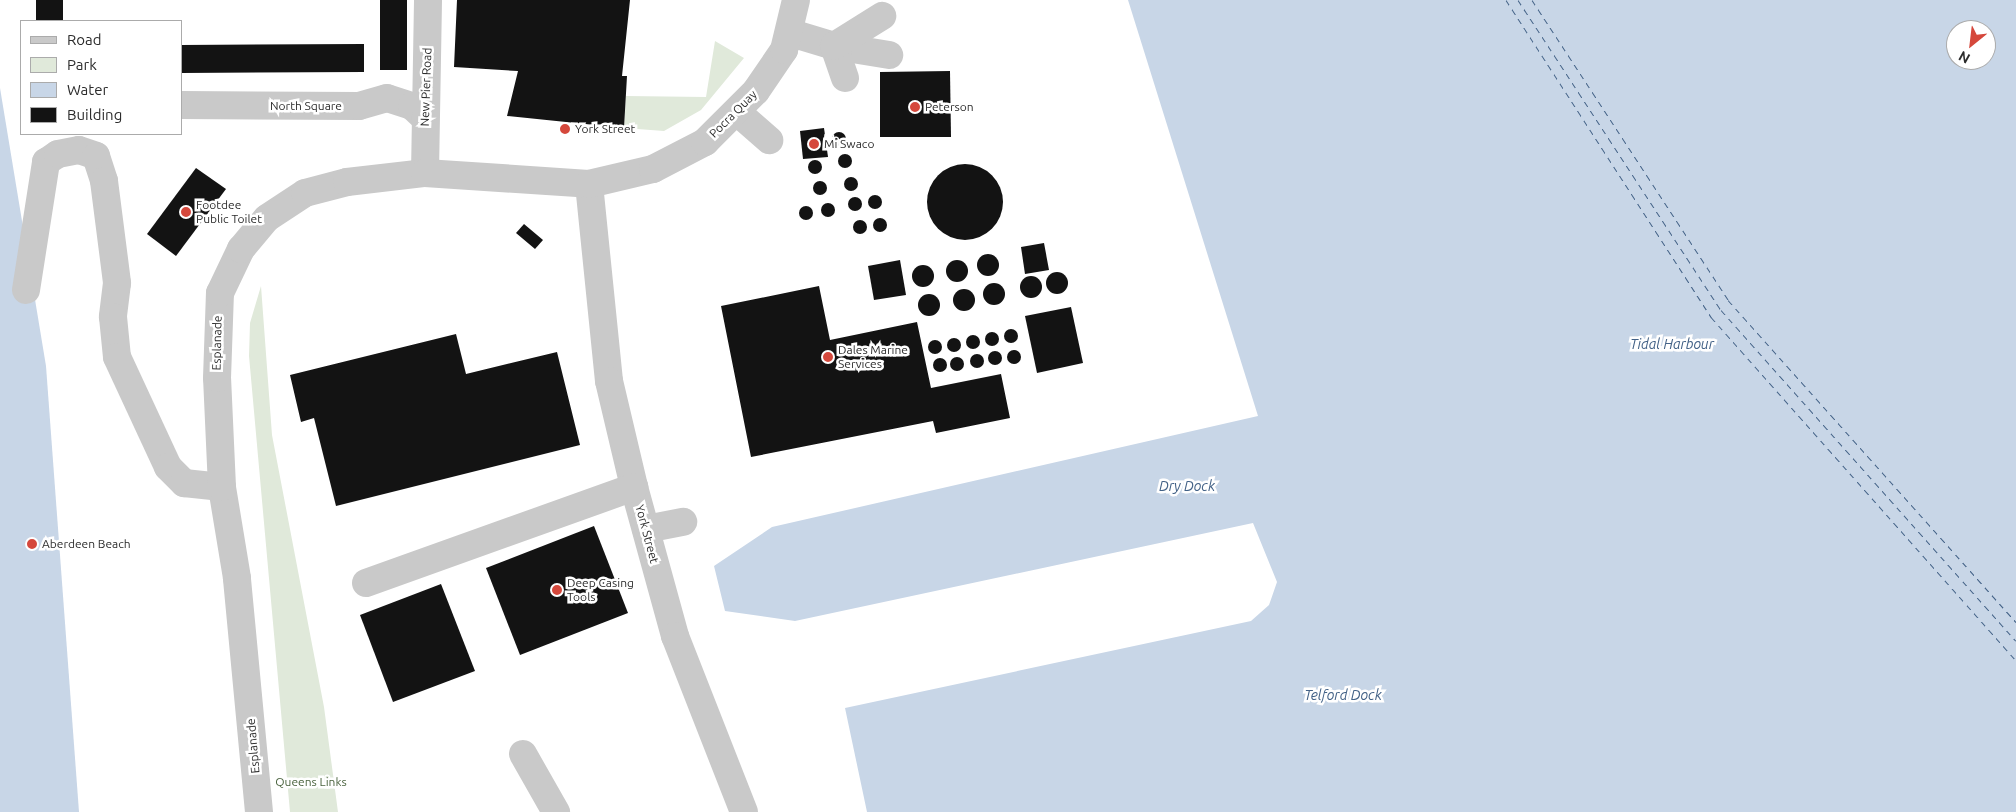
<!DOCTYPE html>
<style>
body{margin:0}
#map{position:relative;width:2016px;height:812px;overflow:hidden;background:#fff;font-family:Ubuntu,sans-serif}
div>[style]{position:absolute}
.green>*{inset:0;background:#e0e9da}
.water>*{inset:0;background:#c8d6e7}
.ferry>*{height:1px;margin-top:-0.5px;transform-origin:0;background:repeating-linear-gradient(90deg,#426186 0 6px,transparent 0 11px)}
.building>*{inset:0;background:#131313}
.round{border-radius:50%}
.minor>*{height:28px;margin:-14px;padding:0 14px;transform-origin:14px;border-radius:14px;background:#c9c9c9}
.dots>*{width:14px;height:14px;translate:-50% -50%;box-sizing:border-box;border:2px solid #fff;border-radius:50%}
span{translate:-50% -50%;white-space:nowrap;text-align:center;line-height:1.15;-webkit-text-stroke:5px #fff;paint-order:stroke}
.street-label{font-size:12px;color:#2c2c2c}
.poi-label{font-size:12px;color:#2c2c2c}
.left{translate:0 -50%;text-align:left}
.park-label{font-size:12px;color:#4a633e}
.water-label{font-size:14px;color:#426186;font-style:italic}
.legend{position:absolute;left:20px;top:20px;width:162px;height:115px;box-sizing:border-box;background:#fff;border:1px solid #ababab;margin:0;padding:6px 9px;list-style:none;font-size:15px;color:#2c2c2c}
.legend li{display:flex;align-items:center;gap:10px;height:25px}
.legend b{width:25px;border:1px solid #ababab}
.north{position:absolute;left:1946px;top:20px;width:50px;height:50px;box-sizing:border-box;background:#fff;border:1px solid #ababab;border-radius:50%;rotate:209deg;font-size:14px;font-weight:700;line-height:20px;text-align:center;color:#2c2c2c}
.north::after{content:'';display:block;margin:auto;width:18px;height:22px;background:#d5483c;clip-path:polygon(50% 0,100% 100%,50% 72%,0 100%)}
</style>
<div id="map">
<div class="green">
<div style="clip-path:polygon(715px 41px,744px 58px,701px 110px,664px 131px,624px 128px,626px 96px,706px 97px)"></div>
<div style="clip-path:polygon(261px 286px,272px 435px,324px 707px,338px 812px,290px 812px,249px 356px,250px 323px)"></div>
</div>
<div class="water">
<div style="clip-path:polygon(evenodd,1128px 0,2016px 0,2016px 812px,867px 812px,845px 708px,1251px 621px,1269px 605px,1277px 582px,1253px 523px,795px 621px,725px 611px,714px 566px,772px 527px,1258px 416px,1128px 0,1956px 30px,1986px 30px,1986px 60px,1956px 60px,1956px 30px)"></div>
<div style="clip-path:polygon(0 88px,46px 366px,79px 812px,0 812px)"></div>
</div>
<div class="ferry">
<div style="left:1506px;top:0;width:378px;rotate:57.1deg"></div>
<div style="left:1711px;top:317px;width:459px;rotate:48.4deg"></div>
<div style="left:1518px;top:0;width:371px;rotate:56.8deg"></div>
<div style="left:1721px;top:310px;width:443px;rotate:48.3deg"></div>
<div style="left:1532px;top:0;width:358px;rotate:56.8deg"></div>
<div style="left:1728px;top:300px;width:432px;rotate:48.2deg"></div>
</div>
<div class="building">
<div style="clip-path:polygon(36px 0,63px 0,63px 21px,36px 21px)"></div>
<div style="clip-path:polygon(380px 0,407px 0,407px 70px,380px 70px)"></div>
<div style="clip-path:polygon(457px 0,630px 0,622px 76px,627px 76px,624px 128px,507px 116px,518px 71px,454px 67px)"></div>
<div style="clip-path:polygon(364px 44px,364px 72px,181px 73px,181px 45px)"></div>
<div style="clip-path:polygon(950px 71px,951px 137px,880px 137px,880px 72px)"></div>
<div style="clip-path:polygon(824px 128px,828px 157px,803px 159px,800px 131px)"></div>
<div class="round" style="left:832px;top:132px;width:14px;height:14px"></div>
<div class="round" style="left:838px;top:154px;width:14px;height:14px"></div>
<div class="round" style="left:808px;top:160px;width:14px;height:14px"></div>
<div class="round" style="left:927px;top:164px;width:76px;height:76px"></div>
<div style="clip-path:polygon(196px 168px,226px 189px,176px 256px,147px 234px)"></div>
<div class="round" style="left:844px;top:177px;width:14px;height:14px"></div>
<div class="round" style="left:813px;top:181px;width:14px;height:14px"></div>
<div class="round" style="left:868px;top:195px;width:14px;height:14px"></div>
<div class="round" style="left:848px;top:197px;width:14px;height:14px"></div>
<div class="round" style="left:821px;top:203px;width:14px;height:14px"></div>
<div class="round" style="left:799px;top:206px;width:14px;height:14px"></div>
<div class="round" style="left:873px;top:218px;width:14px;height:14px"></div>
<div class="round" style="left:853px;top:220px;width:14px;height:14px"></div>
<div style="clip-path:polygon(524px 224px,543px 240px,535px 249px,516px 233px)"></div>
<div style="clip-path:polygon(1044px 243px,1049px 270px,1025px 274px,1021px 247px)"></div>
<div class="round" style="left:977px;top:254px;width:22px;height:22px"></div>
<div style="clip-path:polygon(900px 260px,906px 295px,874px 300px,868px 266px)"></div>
<div class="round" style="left:946px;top:260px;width:22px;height:22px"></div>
<div class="round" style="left:912px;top:265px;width:22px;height:22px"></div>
<div class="round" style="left:1046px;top:272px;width:22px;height:22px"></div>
<div class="round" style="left:1020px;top:276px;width:22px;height:22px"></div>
<div class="round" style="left:983px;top:283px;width:22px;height:22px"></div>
<div style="clip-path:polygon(819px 286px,830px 340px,917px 322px,931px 388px,1001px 374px,1010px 418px,936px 433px,933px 421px,751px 457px,721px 306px)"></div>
<div class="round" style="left:953px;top:289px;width:22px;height:22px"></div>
<div class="round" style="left:918px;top:294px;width:22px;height:22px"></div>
<div style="clip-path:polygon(1071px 307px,1083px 363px,1037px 373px,1025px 316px)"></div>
<div class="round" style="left:1004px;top:329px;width:14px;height:14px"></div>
<div class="round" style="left:985px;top:332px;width:14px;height:14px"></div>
<div style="clip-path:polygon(456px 334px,466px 374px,557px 352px,580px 445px,336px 506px,314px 418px,301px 422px,290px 375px)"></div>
<div class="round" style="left:966px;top:335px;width:14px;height:14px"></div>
<div class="round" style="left:947px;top:338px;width:14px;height:14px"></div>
<div class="round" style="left:928px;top:340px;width:14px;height:14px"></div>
<div class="round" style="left:1007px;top:350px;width:14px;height:14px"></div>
<div class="round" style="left:988px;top:351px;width:14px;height:14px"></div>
<div class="round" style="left:970px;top:354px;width:14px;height:14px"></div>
<div class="round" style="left:950px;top:357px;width:14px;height:14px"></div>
<div class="round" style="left:933px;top:358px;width:14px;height:14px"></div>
<div style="clip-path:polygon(594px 526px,628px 613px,520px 655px,486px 568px)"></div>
<div style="clip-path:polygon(441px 584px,475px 671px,393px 702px,360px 615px)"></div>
</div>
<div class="minor">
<div style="left:791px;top:33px;width:45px;rotate:16.8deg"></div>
<div style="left:834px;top:46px;width:56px;rotate:9.3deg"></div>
<div style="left:845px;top:78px;width:34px;rotate:-109deg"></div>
<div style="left:834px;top:46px;width:57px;rotate:-32deg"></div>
<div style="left:181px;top:105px;width:178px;rotate:0.3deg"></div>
<div style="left:359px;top:106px;width:29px;rotate:-16deg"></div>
<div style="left:387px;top:98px;width:26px;rotate:18deg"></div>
<div style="left:412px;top:106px;width:16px;rotate:43deg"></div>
<div style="left:737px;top:112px;width:43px;rotate:41.2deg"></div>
<div style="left:425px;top:173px;width:173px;rotate:-89deg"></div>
<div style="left:589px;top:184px;width:198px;rotate:84.2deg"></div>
<div style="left:609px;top:381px;width:109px;rotate:76.7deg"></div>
<div style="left:634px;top:487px;width:155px;rotate:74.6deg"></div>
<div style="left:675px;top:636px;width:189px;rotate:68.6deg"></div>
<div style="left:26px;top:290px;width:130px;rotate:-81.1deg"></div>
<div style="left:46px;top:162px;width:14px;rotate:-34deg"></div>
<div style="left:58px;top:154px;width:21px;rotate:-11deg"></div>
<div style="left:79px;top:150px;width:18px;rotate:19deg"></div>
<div style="left:96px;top:156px;width:26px;rotate:72deg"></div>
<div style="left:104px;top:181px;width:103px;rotate:82.7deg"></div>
<div style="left:117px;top:283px;width:34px;rotate:97deg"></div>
<div style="left:113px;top:317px;width:40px;rotate:84.3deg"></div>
<div style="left:117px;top:357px;width:121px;rotate:65.1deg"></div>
<div style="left:168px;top:467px;width:23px;rotate:45deg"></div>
<div style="left:184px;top:483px;width:38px;rotate:6deg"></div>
<div style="left:646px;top:529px;width:38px;rotate:-11deg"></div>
<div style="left:366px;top:583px;width:285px;rotate:-19.7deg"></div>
<div style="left:523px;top:754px;width:67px;rotate:60.4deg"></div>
<div style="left:259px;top:812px;width:235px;rotate:-95.4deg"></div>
<div style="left:237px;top:578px;width:92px;rotate:-99.4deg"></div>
<div style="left:222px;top:487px;width:109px;rotate:-92.6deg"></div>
<div style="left:217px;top:378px;width:85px;rotate:-88deg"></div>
<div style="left:220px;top:293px;width:49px;rotate:-64.5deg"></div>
<div style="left:241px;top:249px;width:40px;rotate:-50deg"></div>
<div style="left:267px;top:218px;width:45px;rotate:-33.3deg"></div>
<div style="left:305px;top:193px;width:43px;rotate:-14.7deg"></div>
<div style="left:347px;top:182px;width:79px;rotate:-6.6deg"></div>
<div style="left:425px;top:173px;width:164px;rotate:3.8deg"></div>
<div style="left:589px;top:184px;width:66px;rotate:-13.2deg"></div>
<div style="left:653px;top:169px;width:59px;rotate:-27.4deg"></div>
<div style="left:705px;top:142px;width:72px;rotate:-45deg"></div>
<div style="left:756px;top:91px;width:50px;rotate:-55.7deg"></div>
<div style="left:784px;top:50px;width:51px;rotate:-76.5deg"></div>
</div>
<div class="dots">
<div style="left:915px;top:107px;background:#d5483c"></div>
<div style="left:565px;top:129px;background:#d5483c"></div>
<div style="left:814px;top:144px;background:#d5483c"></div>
<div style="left:186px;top:212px;background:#d5483c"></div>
<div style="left:828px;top:357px;background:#d5483c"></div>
<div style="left:32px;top:544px;background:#d5483c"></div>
<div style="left:557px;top:590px;background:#d5483c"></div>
</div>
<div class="street-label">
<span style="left:426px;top:87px;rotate:-88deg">New Pier Road</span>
<span style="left:306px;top:106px">North Square</span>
<span style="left:733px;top:114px;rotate:-45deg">Pocra Quay</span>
<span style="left:217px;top:343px;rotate:-89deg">Esplanade</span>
<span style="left:647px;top:534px;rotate:75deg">York Street</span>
<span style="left:253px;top:746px;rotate:-95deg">Esplanade</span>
</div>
<div class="poi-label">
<span class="left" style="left:925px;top:107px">Peterson</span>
<span class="left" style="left:575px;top:129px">York Street</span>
<span class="left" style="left:824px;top:144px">Mi Swaco</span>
<span class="left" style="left:196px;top:212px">Footdee<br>Public Toilet</span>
<span class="left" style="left:838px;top:357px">Dales Marine<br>Services</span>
<span class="left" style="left:42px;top:544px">Aberdeen Beach</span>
<span class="left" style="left:567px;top:590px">Deep Casing<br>Tools</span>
</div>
<div class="park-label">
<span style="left:311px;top:782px">Queens Links</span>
</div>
<div class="water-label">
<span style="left:1672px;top:344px">Tidal Harbour</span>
<span style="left:1187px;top:486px">Dry Dock</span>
<span style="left:1343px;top:695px">Telford Dock</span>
</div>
<ul class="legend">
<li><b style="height:6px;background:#c9c9c9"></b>Road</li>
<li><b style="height:14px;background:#e0e9da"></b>Park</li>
<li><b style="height:14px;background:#c8d6e7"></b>Water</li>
<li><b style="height:14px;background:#131313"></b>Building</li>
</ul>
<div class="north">N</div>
</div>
